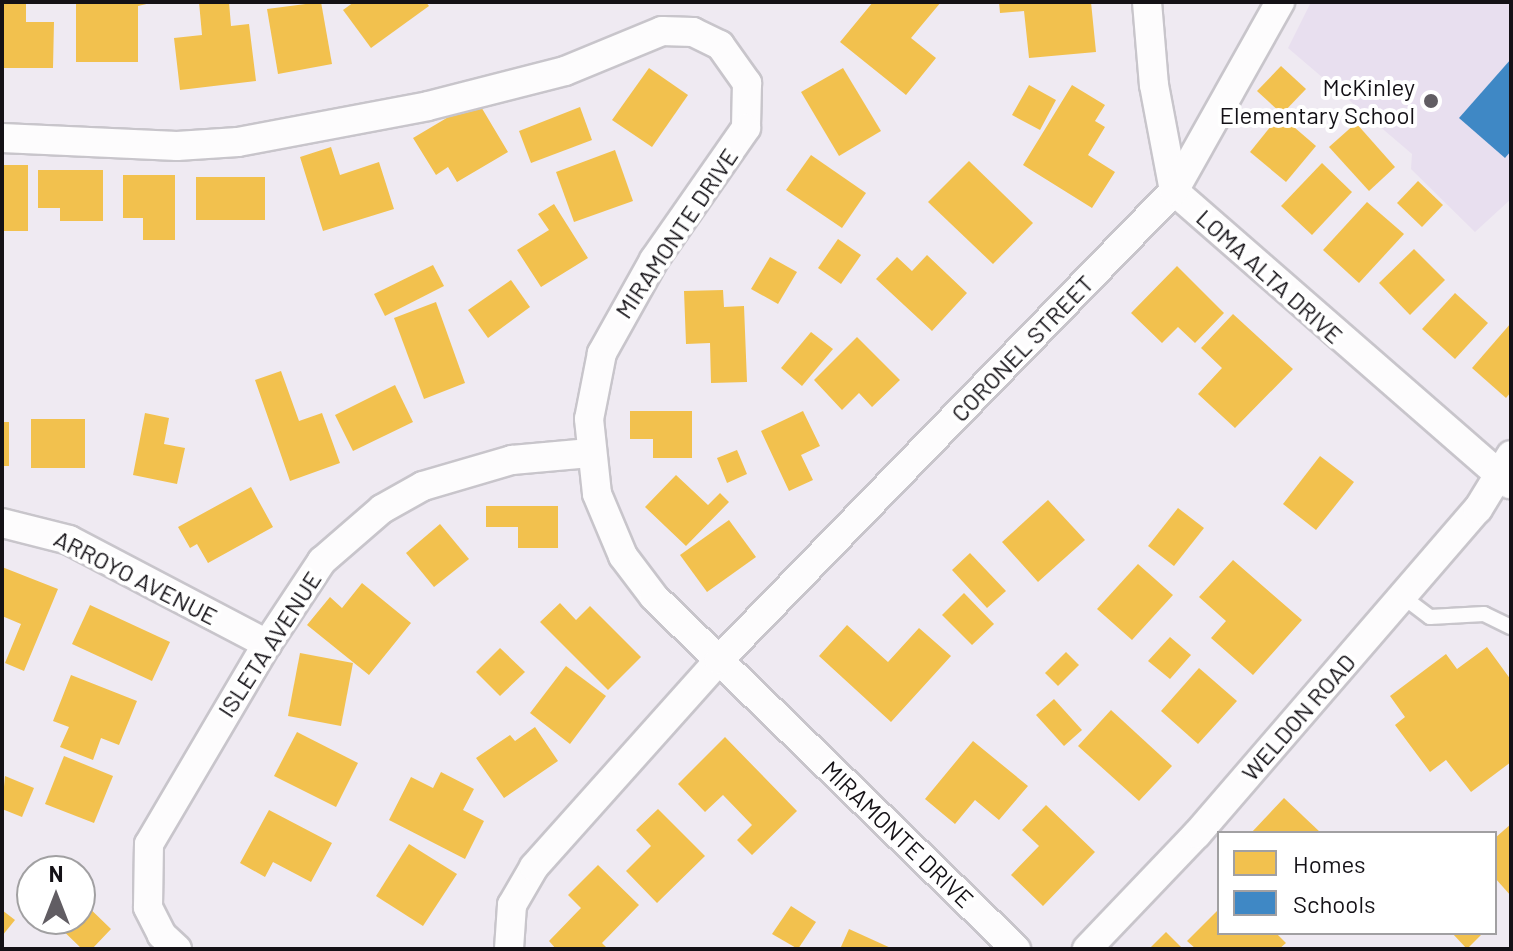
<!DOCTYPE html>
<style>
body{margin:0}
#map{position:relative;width:1513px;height:951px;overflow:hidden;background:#efeaf2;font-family:Barlow,sans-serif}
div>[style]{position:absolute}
.built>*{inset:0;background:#e8dfef}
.homes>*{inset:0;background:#f2c14e}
.schools>*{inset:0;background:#3f88c5}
.roads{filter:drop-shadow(2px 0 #c8c5cb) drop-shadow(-2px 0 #c8c5cb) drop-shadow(0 2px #c8c5cb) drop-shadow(0 -2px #c8c5cb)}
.lane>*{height:14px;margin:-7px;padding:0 7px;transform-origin:7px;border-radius:7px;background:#fdfcfd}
.street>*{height:28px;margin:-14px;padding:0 14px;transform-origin:14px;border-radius:14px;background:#fdfcfd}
.dots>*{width:22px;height:22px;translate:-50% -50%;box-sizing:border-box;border:4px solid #fff;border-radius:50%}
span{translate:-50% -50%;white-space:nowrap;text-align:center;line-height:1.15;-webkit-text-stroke:8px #fff;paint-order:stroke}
.poi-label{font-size:24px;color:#141116}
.right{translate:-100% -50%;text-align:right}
.street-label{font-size:24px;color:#141116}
.frame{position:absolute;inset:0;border:4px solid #141116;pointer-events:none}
.legend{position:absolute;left:1217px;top:831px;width:280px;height:104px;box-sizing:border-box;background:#fff;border:2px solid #a1a0a2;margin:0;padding:10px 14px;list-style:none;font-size:24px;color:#141116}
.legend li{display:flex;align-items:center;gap:16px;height:40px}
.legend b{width:40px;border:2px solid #a1a0a2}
.north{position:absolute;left:16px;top:855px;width:80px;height:80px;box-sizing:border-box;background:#fff;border:2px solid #a1a0a2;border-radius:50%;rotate:0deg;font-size:22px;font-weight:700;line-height:32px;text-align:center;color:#141116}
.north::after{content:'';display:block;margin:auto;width:28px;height:36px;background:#615d63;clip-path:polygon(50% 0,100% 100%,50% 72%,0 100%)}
</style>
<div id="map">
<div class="built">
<div style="clip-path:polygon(1311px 2px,1511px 2px,1511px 199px,1475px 232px,1411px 169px,1412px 154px,1288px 48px)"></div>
</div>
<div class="homes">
<div style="clip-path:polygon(2px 2px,26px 2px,26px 22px,54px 22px,53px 68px,2px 68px)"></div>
<div style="clip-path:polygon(76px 2px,155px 2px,138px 6px,138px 62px,76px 62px)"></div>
<div style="clip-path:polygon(199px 2px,229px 2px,231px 26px,249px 24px,256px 81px,180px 90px,174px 38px,202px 35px)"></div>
<div style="clip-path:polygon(321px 2px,332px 64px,278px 74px,267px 9px)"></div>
<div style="clip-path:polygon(354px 2px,426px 2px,429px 6px,371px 48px,343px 10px)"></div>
<div style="clip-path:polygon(873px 2px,941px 2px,911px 38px,936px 58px,906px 95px,840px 42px)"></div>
<div style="clip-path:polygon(999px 2px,1091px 2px,1096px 52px,1029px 58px,1024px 11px,1000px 13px)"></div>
<div style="clip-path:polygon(1281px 66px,1306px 89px,1282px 114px,1257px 91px)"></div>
<div style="clip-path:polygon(649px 68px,688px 95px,652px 147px,612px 120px)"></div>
<div style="clip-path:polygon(843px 68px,881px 131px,839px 156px,801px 92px)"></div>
<div style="clip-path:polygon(1029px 85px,1056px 100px,1040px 130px,1012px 115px)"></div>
<div style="clip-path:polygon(1072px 85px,1105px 105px,1095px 121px,1105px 127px,1088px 155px,1115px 172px,1092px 208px,1023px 165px)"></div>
<div style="clip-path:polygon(477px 100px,508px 152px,457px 182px,448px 167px,436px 175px,413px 138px)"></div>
<div style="clip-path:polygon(580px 107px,592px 140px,531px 163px,519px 131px)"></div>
<div style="clip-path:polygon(1280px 115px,1316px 146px,1286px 182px,1250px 152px)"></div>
<div style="clip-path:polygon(1356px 123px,1395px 167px,1369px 191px,1329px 147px)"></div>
<div style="clip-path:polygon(331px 147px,340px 175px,379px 162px,394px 209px,323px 231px,300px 157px)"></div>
<div style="clip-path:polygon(615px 150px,633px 201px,574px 222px,556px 172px)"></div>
<div style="clip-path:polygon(811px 155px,866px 193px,842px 228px,786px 190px)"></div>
<div style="clip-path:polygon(969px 161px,1033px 223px,993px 264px,928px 202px)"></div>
<div style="clip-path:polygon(1322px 163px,1352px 192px,1312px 235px,1281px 206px)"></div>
<div style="clip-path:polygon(2px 165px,28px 165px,28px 231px,2px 231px)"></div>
<div style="clip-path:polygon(38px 170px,103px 170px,103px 221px,60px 221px,60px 208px,38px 208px)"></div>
<div style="clip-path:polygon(123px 175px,175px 175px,175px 240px,143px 240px,143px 218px,123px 218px)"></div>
<div style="clip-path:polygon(196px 177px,265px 177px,265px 220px,196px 220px)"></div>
<div style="clip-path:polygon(1418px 181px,1443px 205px,1422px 227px,1397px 203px)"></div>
<div style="clip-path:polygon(1367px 202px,1404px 234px,1359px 283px,1323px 250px)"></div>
<div style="clip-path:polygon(554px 204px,588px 258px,541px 287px,517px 250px,549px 230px,538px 214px)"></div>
<div style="clip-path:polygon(838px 239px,861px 255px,841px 284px,818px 268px)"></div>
<div style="clip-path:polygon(1414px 249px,1445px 280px,1410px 315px,1379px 283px)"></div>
<div style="clip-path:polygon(927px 255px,967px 293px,932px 331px,876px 279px,897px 257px,912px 271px)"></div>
<div style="clip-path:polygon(770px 257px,797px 272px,778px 304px,751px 289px)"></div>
<div style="clip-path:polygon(433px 265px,444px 286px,385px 316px,374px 294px)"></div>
<div style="clip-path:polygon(1177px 266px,1224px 313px,1195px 343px,1178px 327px,1162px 343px,1131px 313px)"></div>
<div style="clip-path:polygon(511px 280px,530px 307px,488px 338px,468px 310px)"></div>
<div style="clip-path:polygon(723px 290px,724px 307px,744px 306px,747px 382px,711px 383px,710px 343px,686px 344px,684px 291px)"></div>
<div style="clip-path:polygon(1455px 293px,1488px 323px,1455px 359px,1422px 329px)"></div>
<div style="clip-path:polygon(436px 302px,465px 383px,424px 399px,394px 318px)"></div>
<div style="clip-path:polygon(1233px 314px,1293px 369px,1235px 428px,1198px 394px,1222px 368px,1201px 348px)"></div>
<div style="clip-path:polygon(1511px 323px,1511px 392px,1506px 398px,1472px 368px)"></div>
<div style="clip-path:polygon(811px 332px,833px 349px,802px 386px,781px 368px)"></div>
<div style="clip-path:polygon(857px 337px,900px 380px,872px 407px,859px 393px,842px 410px,814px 380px)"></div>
<div style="clip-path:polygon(281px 371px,299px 421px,322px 413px,340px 463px,290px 481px,255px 380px)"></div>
<div style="clip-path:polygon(395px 385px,413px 422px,353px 451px,335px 415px)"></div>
<div style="clip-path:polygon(630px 411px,692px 411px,692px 458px,653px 458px,653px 439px,630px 439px)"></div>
<div style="clip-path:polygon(803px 411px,820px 446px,801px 455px,813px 480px,789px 491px,761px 431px)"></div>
<div style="clip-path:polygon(145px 413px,169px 418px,164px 444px,185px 448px,177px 484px,133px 475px)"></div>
<div style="clip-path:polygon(31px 419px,85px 419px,85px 468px,31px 468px)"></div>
<div style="clip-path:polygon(2px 422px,9px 422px,9px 466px,2px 466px)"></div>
<div style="clip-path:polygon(737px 450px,747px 474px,727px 483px,717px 458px)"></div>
<div style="clip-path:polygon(1320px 456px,1354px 482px,1316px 530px,1283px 504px)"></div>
<div style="clip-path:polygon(676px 475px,708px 505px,720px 493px,729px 502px,686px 546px,645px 507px)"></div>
<div style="clip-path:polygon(251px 487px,273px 527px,208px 563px,197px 544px,190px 548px,178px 527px)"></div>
<div style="clip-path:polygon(1048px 500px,1085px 540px,1038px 582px,1002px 542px)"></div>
<div style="clip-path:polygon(486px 506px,558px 506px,558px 548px,518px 548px,518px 527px,486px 527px)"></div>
<div style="clip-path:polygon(1178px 508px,1204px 528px,1174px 566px,1148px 546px)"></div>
<div style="clip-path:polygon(729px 520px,756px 557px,707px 592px,680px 555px)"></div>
<div style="clip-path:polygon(440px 524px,469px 559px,434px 587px,406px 553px)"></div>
<div style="clip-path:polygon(970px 553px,1006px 591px,987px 608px,952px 570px)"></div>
<div style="clip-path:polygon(1233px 560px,1302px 620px,1253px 675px,1211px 638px,1226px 621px,1199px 597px)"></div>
<div style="clip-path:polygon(1138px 564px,1173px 595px,1132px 640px,1097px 609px)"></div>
<div style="clip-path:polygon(2px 567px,58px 589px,24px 671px,5px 663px,21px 624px,2px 616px)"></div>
<div style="clip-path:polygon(362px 583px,411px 623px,369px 675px,307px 625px,330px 597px,342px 608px)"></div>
<div style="clip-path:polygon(964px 593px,994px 624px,972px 645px,942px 615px)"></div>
<div style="clip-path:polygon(560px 603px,576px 620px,590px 606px,641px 657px,608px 690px,540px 622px)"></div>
<div style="clip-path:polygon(90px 605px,170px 642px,152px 681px,72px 644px)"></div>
<div style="clip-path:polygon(847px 625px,888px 662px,919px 628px,951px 656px,891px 722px,819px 656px)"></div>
<div style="clip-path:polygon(1170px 637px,1191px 655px,1170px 679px,1148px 661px)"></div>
<div style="clip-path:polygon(1487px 647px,1511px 680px,1511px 762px,1471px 792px,1446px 760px,1430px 772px,1395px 725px,1405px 717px,1390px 696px,1446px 654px,1457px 669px)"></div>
<div style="clip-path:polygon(500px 648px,525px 672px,500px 696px,476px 672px)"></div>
<div style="clip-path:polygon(1066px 652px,1079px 665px,1058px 686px,1045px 673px)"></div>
<div style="clip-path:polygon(300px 653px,353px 663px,341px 726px,288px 716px)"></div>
<div style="clip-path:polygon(566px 666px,606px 696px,570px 744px,530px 713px)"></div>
<div style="clip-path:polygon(1199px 668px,1237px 701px,1198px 744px,1161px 711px)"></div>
<div style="clip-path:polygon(71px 675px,137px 701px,119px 745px,101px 738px,93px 760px,60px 747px,69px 727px,53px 721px)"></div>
<div style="clip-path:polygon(1054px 699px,1082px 730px,1064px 746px,1036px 715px)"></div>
<div style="clip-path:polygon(1111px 710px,1172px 766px,1139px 801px,1078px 746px)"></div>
<div style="clip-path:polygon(535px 727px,558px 761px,504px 798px,476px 758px,510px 735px,515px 741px)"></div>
<div style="clip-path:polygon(297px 732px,358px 763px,336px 807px,274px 776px)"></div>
<div style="clip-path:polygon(725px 737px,797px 811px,752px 855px,737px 840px,752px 825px,723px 795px,705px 812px,678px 784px)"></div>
<div style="clip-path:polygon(973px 741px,1028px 786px,999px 820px,975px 800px,955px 824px,925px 799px)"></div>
<div style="clip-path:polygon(64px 756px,113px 776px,94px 823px,45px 804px)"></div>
<div style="clip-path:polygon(441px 772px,474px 789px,463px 810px,484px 821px,465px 859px,389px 820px,411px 777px,433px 788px)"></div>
<div style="clip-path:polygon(5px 776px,34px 788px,22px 817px,2px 809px)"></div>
<div style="clip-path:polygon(1284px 798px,1321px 833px,1251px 833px)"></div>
<div style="clip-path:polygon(1046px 805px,1095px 852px,1043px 906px,1011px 875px,1039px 846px,1022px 830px)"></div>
<div style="clip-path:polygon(658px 809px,705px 856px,657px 903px,626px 871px,651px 846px,636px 830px)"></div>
<div style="clip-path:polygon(269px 810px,332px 843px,311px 882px,273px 862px,265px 877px,240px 863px)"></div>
<div style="clip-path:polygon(1511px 824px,1511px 896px,1495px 878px,1495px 838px)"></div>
<div style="clip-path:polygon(409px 844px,457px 874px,423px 926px,376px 896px)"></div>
<div style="clip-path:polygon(598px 865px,639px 905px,602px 943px,608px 949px,556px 949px,549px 941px,581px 908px,568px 895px)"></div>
<div style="clip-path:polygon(80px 899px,111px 929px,92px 949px,82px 949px,51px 919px,80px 919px)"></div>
<div style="clip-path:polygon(791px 906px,816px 922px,798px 949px,772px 934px)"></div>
<div style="clip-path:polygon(1219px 909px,1219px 933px,1276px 933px,1286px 943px,1279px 949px,1196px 949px,1187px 941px)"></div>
<div style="clip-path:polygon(2px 910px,15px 920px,2px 936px)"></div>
<div style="clip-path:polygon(849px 929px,893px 949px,840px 949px)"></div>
<div style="clip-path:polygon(1166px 932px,1183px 949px,1149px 949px)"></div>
<div style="clip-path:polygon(1452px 933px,1483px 933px,1467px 949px)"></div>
</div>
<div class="schools">
<div style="clip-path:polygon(1511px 59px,1511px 151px,1505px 158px,1459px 118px)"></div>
</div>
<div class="roads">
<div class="lane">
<div style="left:1402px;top:596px;width:35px;rotate:37deg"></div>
<div style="left:1430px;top:617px;width:54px;rotate:-3.2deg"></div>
<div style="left:1484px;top:614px;width:30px;rotate:26deg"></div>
</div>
<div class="street">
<div style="left:1147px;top:2px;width:83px;rotate:85.2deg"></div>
<div style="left:1154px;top:85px;width:108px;rotate:79.3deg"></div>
<div style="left:1174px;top:191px;width:446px;rotate:41.1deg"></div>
<div style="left:2px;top:138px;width:175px;rotate:2.6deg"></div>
<div style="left:177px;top:146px;width:61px;rotate:-3.8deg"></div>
<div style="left:238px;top:142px;width:193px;rotate:-10.7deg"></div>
<div style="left:428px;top:106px;width:141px;rotate:-14.3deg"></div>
<div style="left:565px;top:71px;width:105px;rotate:-22.4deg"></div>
<div style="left:662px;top:31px;width:31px;rotate:2deg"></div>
<div style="left:693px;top:32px;width:30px;rotate:26deg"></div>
<div style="left:720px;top:45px;width:47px;rotate:54.6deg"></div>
<div style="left:747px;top:83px;width:45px;rotate:91.3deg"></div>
<div style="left:746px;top:128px;width:161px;rotate:124.9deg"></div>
<div style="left:654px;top:260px;width:107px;rotate:119.2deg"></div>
<div style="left:602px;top:353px;width:67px;rotate:101.1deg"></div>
<div style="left:589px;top:419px;width:75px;rotate:83.9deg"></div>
<div style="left:597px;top:494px;width:67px;rotate:67.2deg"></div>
<div style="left:623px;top:556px;width:51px;rotate:52.9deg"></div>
<div style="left:654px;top:597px;width:505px;rotate:44.2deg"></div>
<div style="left:2px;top:523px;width:69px;rotate:14.2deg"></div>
<div style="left:69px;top:540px;width:224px;rotate:27.7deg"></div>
<div style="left:177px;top:949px;width:21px;rotate:-137deg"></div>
<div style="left:162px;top:935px;width:31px;rotate:-117deg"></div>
<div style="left:148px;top:907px;width:63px;rotate:-89.1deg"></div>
<div style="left:149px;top:844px;width:232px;rotate:-59.5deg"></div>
<div style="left:267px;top:644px;width:100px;rotate:-56.5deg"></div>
<div style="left:322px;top:561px;width:79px;rotate:-40.9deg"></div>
<div style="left:382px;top:509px;width:47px;rotate:-29.3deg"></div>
<div style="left:423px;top:486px;width:93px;rotate:-16.3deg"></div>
<div style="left:512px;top:460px;width:78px;rotate:-5.1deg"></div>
<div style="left:509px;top:949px;width:44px;rotate:-86.1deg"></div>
<div style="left:512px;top:905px;width:44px;rotate:-59.9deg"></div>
<div style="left:534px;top:867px;width:278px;rotate:-48.2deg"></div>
<div style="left:719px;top:660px;width:653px;rotate:-45.87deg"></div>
<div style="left:1174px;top:191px;width:217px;rotate:-60.7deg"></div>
<div style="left:1087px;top:949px;width:159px;rotate:-46.3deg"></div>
<div style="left:1197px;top:834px;width:430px;rotate:-49.2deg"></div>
<div style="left:1478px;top:509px;width:63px;rotate:-58.6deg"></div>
</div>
</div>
<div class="dots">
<div style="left:1431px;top:101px;background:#615d63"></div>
</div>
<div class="poi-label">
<span class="right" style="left:1415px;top:101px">McKinley<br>Elementary School</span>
</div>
<div class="street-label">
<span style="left:676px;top:233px;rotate:-56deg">MIRAMONTE DRIVE</span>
<span style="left:1270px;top:276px;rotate:42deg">LOMA ALTA DRIVE</span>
<span style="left:1022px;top:348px;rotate:-46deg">CORONEL STREET</span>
<span style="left:136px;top:577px;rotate:27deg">ARROYO AVENUE</span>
<span style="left:269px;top:644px;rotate:-57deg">ISLETA AVENUE</span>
<span style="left:1298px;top:717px;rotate:-49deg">WELDON ROAD</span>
<span style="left:898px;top:834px;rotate:44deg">MIRAMONTE DRIVE</span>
</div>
<div class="frame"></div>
<ul class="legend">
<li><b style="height:22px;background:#f2c14e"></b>Homes</li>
<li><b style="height:22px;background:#3f88c5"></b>Schools</li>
</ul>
<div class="north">N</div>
</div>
